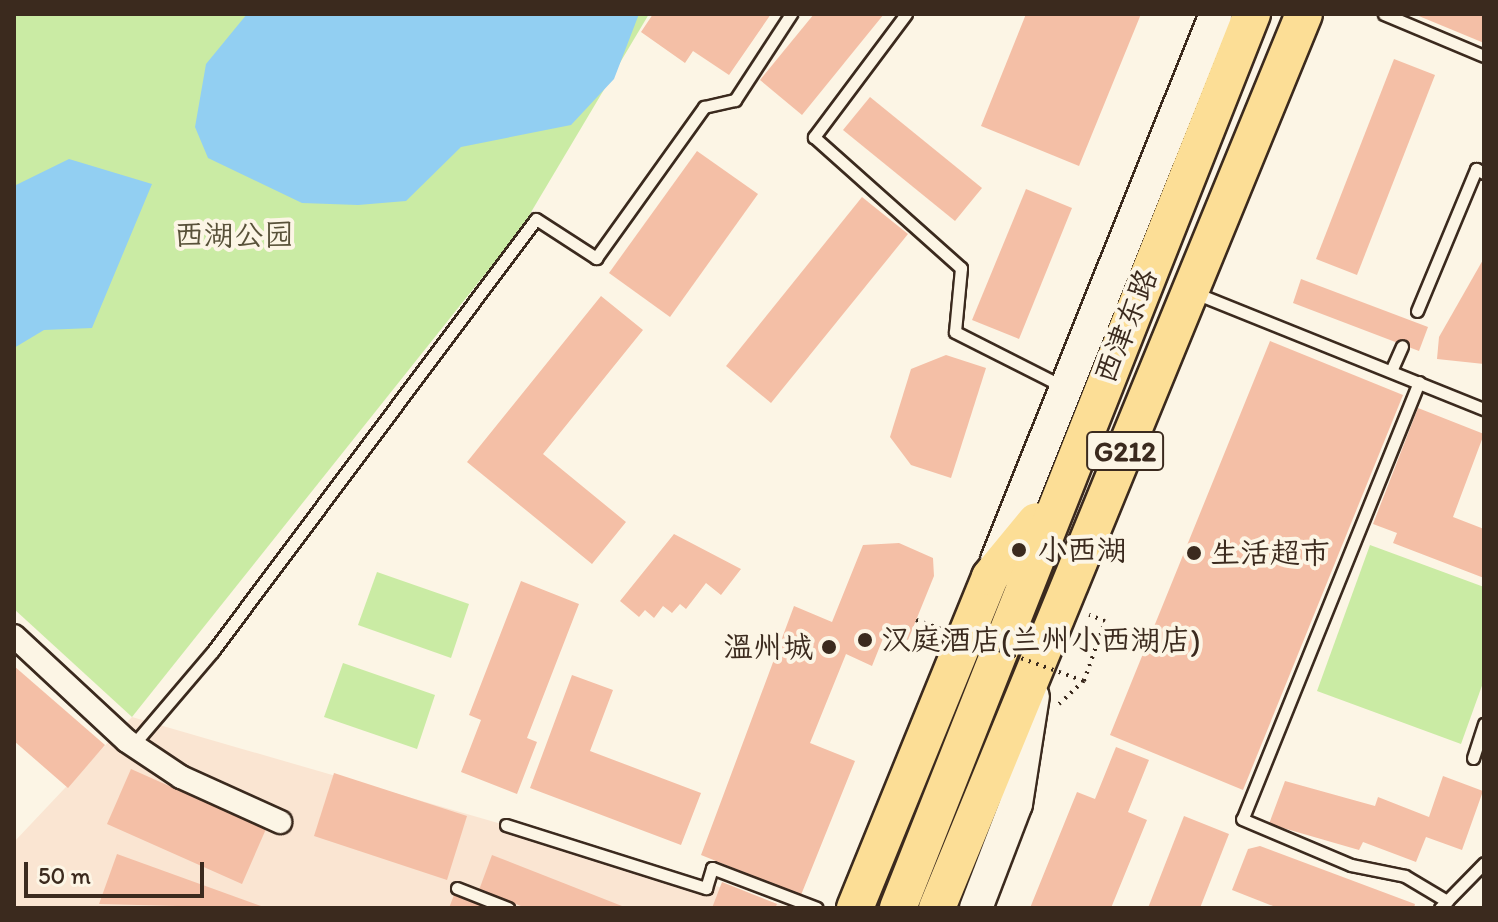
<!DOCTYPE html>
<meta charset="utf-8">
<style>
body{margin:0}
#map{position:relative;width:1498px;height:922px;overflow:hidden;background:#fcf5e5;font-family:Itim,"LXGW WenKai TC",sans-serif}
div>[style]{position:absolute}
.built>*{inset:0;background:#fae5d2}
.green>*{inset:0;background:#caeba4}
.water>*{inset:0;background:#92cff2}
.building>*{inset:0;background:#f4bfa6}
.path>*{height:4px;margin-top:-2px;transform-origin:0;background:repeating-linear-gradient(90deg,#3b2a1e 0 2px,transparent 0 8px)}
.roads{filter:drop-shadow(2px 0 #3b2a1e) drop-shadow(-2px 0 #3b2a1e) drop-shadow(0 2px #3b2a1e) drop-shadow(0 -2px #3b2a1e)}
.lane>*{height:11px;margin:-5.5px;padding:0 5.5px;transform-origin:5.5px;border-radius:5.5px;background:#fcf5e5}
.street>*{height:22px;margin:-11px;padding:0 11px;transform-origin:11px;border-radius:11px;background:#fcf5e5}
.secondary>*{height:32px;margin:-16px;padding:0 16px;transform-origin:16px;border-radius:16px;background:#fcf5e5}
.primary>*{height:36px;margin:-18px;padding:0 18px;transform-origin:18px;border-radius:18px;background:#fcde96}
.path-bridge>*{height:4px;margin-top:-2px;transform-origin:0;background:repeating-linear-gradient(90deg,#3b2a1e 0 2px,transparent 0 8px)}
.dots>*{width:22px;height:22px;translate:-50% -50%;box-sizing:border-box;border:4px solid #fcf5e5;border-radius:50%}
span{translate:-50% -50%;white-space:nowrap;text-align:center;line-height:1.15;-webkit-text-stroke:8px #fcf5e5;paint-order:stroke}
.shield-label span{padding:2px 6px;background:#fcf5e5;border:2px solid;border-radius:6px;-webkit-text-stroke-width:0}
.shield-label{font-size:28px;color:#3b2a1e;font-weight:700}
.park-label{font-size:30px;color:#585139}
.street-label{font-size:30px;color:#3b2a1e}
.poi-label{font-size:30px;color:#3b2a1e}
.left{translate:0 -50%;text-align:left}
.right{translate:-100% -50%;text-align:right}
.frame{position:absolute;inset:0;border:16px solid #3b2a1e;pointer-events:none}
.scale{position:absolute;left:24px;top:862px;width:180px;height:36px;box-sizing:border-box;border:4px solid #3b2a1e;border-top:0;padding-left:10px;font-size:24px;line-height:28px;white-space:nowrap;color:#3b2a1e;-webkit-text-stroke:6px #fcf5e5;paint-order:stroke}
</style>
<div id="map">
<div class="built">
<div style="clip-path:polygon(132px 717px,792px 908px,14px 908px,14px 842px)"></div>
</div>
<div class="green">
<div style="clip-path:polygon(14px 14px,649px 14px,521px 229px,132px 717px,14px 609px)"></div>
<div style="clip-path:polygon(1370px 545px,1484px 587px,1484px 680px,1461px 744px,1317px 691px)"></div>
<div style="clip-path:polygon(377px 572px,469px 604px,451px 658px,358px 625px)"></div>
<div style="clip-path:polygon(343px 663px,435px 695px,417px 749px,324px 717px)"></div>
</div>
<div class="water">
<div style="clip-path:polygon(247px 14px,639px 14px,614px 79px,571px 125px,461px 147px,406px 201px,358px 205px,302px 203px,208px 158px,195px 127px,206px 64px)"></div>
<div style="clip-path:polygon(69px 159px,152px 184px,92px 328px,44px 330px,14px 348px,14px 186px)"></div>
</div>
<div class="building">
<div style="clip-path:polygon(653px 14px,771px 14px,729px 75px,693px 51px,685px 63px,641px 32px)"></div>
<div style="clip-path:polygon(814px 14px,884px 14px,802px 115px,760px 80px)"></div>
<div style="clip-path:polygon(1026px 14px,1141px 14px,1079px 166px,981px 126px)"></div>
<div style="clip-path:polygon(1414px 14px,1484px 14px,1484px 43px)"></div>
<div style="clip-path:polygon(1394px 59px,1435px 75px,1357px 275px,1316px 259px)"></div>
<div style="clip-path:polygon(870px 97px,982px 188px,955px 221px,843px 130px)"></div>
<div style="clip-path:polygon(697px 151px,758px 194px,670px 317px,609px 273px)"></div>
<div style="clip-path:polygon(1026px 189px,1072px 208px,1019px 339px,972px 320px)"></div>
<div style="clip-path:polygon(862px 197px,908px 234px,771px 403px,726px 366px)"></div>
<div style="clip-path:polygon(1484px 258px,1484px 364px,1437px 359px,1439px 337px)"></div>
<div style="clip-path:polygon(1301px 279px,1428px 327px,1419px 351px,1293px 303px)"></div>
<div style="clip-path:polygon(601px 296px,643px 330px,543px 454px,626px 522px,592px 564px,467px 462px)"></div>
<div style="clip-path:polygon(1270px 341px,1403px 395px,1243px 790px,1110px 735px)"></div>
<div style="clip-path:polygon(946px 355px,986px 368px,951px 478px,911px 465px,890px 437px,911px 369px)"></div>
<div style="clip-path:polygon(1418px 408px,1484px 434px,1453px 517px,1484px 529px,1484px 578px,1393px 543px,1397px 533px,1373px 524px)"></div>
<div style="clip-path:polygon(674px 534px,741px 569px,721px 595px,706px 583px,686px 609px,680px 604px,672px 613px,663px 606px,654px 618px,645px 610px,639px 617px,620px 601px)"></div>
<div style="clip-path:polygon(899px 543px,933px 558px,934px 576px,908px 640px,886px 631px,872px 666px,846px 654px,810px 743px,855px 761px,801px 895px,701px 855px,794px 606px,832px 622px,863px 545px)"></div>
<div style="clip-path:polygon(521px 581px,579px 604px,527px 738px,537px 742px,517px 794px,461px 772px,481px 720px,469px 715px)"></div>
<div style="clip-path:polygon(14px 666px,105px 745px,68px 788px,14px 741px)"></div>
<div style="clip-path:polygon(572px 675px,613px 690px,590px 751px,701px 793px,681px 845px,530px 788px)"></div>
<div style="clip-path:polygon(1116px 747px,1149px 760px,1128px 812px,1147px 820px,1111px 908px,1030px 908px,1077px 792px,1095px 799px)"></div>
<div style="clip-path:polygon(131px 769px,266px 829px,242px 884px,107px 824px)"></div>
<div style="clip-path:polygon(334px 773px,467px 816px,447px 880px,314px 836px)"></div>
<div style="clip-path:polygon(1443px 776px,1483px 791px,1462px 850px,1426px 837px,1416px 862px,1363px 842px,1359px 850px,1269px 824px,1285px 781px,1375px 806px,1378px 797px,1429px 817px)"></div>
<div style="clip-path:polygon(1184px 816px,1229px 834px,1200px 908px,1148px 908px)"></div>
<div style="clip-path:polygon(1260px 846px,1415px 904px,1414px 908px,1278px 908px,1232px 890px,1248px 849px)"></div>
<div style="clip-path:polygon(117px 854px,261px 906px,260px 908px,99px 904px)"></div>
<div style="clip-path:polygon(492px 855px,627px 908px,526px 908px,479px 890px)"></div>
<div style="clip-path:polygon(722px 882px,777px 904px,775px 908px,712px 908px)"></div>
<div style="clip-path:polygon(454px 895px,487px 908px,449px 908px)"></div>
</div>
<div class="path">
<div style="left:25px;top:14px;width:4px"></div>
<div style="left:14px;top:372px;width:3px"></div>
<div style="left:1059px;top:704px;width:34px;rotate:-43deg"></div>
<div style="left:1084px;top:681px;width:64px;rotate:-70.7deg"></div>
<div style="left:1105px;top:621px;width:17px;rotate:-159deg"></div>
</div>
<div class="roads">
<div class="lane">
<div style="left:906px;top:14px;width:154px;rotate:126.8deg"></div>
<div style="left:814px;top:137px;width:197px;rotate:41.7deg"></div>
<div style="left:961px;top:268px;width:64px;rotate:95.4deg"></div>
<div style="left:955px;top:332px;width:120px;rotate:26.8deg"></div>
<div style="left:1384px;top:14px;width:108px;rotate:22.8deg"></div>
<div style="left:1195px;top:293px;width:311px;rotate:21.9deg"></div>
<div style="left:1417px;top:311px;width:154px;rotate:-67.4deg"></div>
<div style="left:1476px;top:169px;width:9px;rotate:27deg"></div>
<div style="left:1391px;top:371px;width:27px;rotate:-66deg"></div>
<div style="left:1419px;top:382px;width:471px;rotate:112deg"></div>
<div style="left:1242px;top:819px;width:118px;rotate:22.9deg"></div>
<div style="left:1351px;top:865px;width:55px;rotate:11.5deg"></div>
<div style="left:1405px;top:876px;width:49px;rotate:30.8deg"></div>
<div style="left:133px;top:745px;width:123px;rotate:-49.6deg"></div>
<div style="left:213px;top:651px;width:539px;rotate:-53.22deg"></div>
<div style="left:536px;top:219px;width:72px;rotate:33deg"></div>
<div style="left:596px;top:258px;width:186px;rotate:-54.4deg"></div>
<div style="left:704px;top:107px;width:32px;rotate:-13deg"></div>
<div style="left:735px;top:100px;width:103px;rotate:-56.9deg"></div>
<div style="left:1473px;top:758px;width:36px;rotate:-72deg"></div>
<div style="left:506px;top:825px;width:210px;rotate:17.5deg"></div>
<div style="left:706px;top:888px;width:21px;rotate:-73deg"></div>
<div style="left:712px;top:868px;width:112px;rotate:20.9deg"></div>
<div style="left:457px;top:888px;width:55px;rotate:21.4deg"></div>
<div style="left:1440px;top:908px;width:63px;rotate:-45.6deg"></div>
</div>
<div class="street">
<div style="left:14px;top:636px;width:154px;rotate:42.9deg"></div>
<div style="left:127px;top:741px;width:65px;rotate:33.7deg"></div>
<div style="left:181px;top:777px;width:109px;rotate:24.4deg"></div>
</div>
<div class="secondary">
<div style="left:997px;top:560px;width:588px;rotate:-68.14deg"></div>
<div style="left:976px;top:908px;width:111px;rotate:-69deg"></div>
<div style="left:1016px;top:804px;width:109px;rotate:-81.1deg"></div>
</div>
<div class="primary">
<div style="left:855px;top:908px;width:357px;rotate:-67.8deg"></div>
<div style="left:990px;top:577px;width:72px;rotate:-50.6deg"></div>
<div style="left:898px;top:908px;width:962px;rotate:-68.4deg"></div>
<div style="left:937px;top:908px;width:966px;rotate:-67.68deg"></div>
</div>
</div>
<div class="path-bridge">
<div style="left:916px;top:620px;width:179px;rotate:20deg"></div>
</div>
<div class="dots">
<div style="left:1019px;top:550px;background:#3b2a1e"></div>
<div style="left:1194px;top:553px;background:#3b2a1e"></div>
<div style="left:865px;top:640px;background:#3b2a1e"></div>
<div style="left:829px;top:647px;background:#3b2a1e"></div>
</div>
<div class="shield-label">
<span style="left:1125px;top:451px">G212</span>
</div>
<div class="park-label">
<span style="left:234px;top:235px">西湖公园</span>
</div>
<div class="street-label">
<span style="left:1126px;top:326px;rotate:-68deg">西津东路</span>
</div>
<div class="poi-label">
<span class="left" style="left:1037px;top:550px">小西湖</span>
<span class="left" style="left:1210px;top:553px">生活超市</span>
<span class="left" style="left:881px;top:640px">汉庭酒店(兰州小西湖店)</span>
<span class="right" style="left:813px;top:647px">温州城</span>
</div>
<div class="frame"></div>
<div class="scale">50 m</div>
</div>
